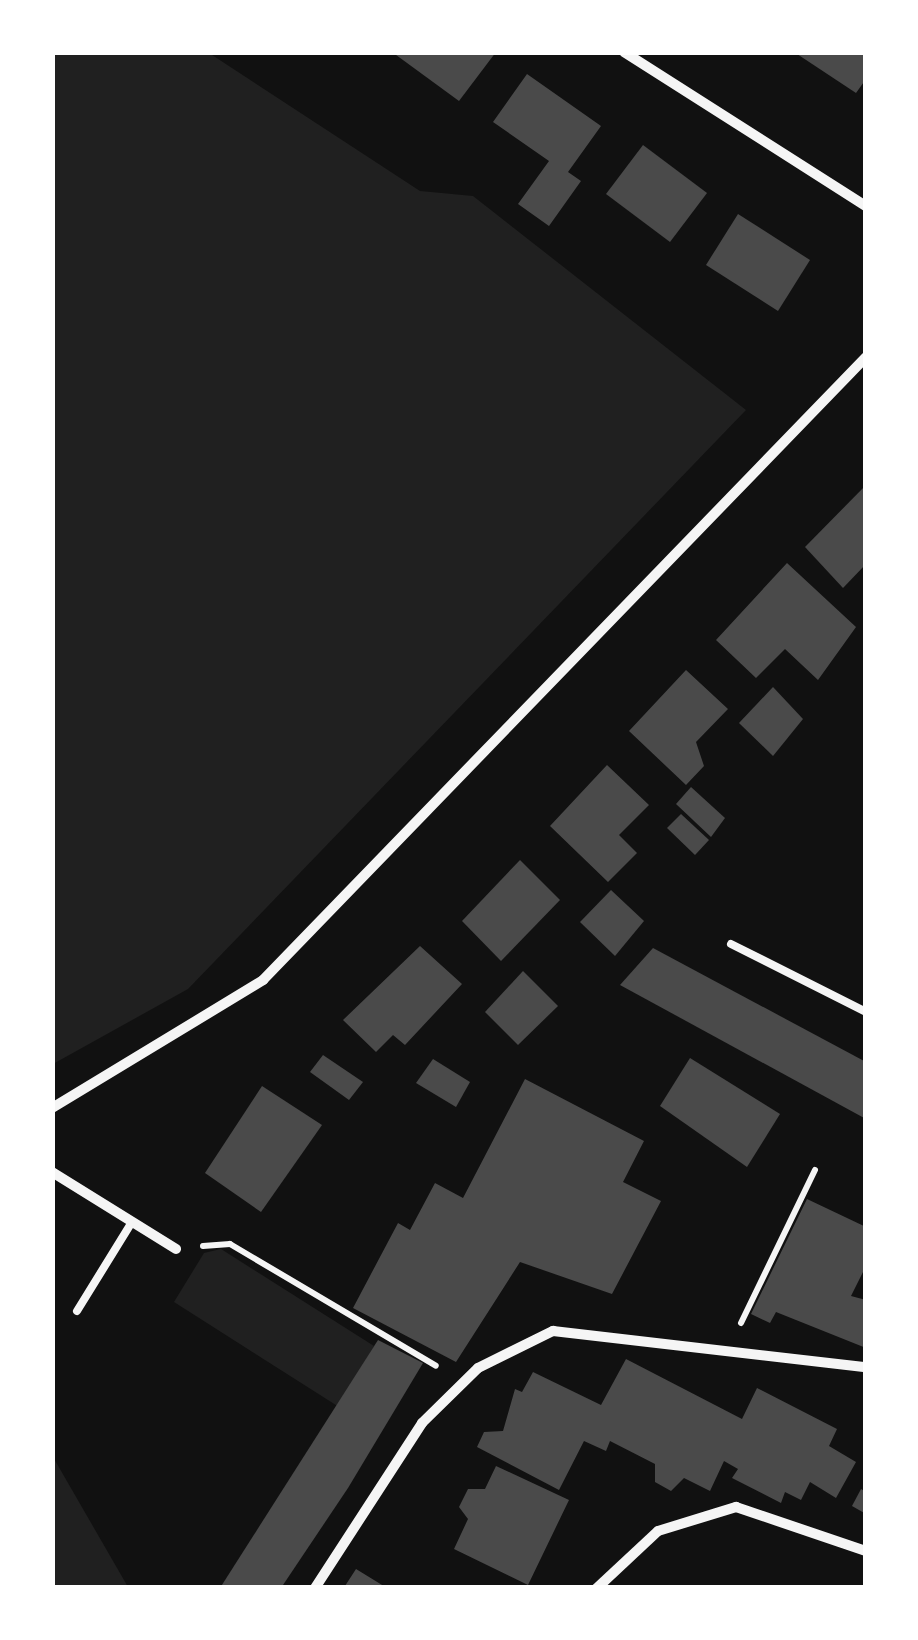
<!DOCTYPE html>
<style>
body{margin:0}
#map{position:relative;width:918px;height:1640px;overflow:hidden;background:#111;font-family:"Sofia Sans Condensed",sans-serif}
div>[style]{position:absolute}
.green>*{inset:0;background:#202020}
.building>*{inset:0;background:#4a4a4a}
.path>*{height:6px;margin:-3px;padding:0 3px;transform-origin:3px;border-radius:3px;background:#f5f5f5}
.service>*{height:8px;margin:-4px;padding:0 4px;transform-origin:4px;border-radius:4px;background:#f5f5f5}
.minor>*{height:10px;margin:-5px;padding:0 5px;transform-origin:5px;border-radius:5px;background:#f5f5f5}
span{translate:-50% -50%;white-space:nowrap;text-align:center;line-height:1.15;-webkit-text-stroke:10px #fff;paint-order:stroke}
.frame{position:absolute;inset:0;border:55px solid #fff;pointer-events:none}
</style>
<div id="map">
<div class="green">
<div style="clip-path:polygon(53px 52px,209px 53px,420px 191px,473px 196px,746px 410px,188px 989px,53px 1064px)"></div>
<div style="clip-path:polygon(221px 1249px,374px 1346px,339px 1407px,174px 1302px,204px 1253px)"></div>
<div style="clip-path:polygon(52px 1457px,53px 1457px,128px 1587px,53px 1587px)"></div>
</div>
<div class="building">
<div style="clip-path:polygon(392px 52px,496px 52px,459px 101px)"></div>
<div style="clip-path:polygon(794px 52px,866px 52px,866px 79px,856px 93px)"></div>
<div style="clip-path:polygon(527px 74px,601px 126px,568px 172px,581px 181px,549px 226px,518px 204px,549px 161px,493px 122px)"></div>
<div style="clip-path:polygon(643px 145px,707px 193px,670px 242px,606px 194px)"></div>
<div style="clip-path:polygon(738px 214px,810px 260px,778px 311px,706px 265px)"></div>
<div style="clip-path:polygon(866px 485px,866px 564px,843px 588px,805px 547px)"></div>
<div style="clip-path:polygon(787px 563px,856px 627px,818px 680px,785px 649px,756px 678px,716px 640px)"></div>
<div style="clip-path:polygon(686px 670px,728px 709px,696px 742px,704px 766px,686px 785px,629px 731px)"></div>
<div style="clip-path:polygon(773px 687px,803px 719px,773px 756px,739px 723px)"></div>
<div style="clip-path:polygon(607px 765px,649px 805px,619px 835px,637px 853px,608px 882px,550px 826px)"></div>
<div style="clip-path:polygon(691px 787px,725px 818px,711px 837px,676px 804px)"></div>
<div style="clip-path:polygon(681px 814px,709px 840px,695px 855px,667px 828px)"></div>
<div style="clip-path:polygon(520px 860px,560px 900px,501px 961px,462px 921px)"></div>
<div style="clip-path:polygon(611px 890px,644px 921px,615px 956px,580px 922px)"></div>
<div style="clip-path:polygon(420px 946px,462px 984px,405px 1045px,393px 1035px,376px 1052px,343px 1020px)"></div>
<div style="clip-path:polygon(653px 948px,866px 1062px,866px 1119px,620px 985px)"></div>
<div style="clip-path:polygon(523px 971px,558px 1006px,518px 1045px,485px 1012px)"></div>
<div style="clip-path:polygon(323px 1055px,363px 1082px,349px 1100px,310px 1072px)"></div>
<div style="clip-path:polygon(690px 1058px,780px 1114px,747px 1167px,660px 1106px)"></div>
<div style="clip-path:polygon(433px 1059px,470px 1082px,456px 1107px,416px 1083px)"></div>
<div style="clip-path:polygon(525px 1079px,644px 1141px,623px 1182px,661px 1201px,612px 1294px,520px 1262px,456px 1362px,353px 1308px,398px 1223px,410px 1230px,435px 1183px,463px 1198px)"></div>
<div style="clip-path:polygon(262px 1086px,322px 1125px,261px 1212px,205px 1173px)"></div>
<div style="clip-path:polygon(807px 1199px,866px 1227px,866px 1266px,851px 1296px,866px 1300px,866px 1348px,776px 1312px,770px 1323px,751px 1314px)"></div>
<div style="clip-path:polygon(378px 1340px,423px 1363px,348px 1488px,281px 1588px,220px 1588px)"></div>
<div style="clip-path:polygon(626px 1359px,742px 1419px,757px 1388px,837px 1429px,829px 1446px,856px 1462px,836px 1498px,810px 1482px,801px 1500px,785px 1492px,781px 1503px,732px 1478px,738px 1469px,724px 1461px,710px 1491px,684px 1478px,671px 1491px,655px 1482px,655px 1464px,610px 1441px,606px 1451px,584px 1441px,559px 1490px,477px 1447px,484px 1432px,503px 1431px,515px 1389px,522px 1392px,533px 1372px,601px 1405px)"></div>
<div style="clip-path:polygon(496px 1466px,569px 1500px,528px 1585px,454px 1549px,468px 1519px,459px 1507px,468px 1489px,485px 1489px)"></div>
<div style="clip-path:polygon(861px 1489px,866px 1492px,866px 1514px,852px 1506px)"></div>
<div style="clip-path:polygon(356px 1569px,387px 1588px,331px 1588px,345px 1586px)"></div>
</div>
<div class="path">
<div style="left:203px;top:1246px;width:27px;rotate:-4deg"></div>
<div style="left:230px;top:1244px;width:239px;rotate:30.6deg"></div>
<div style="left:741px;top:1323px;width:170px;rotate:-64.2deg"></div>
</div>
<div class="service">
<div style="left:731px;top:944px;width:151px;rotate:26.7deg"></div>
<div style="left:77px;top:1311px;width:105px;rotate:-58.3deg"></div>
</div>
<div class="minor">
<div style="left:624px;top:52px;width:287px;rotate:32.5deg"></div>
<div style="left:52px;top:1108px;width:247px;rotate:-31.2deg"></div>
<div style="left:263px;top:980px;width:867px;rotate:-45.93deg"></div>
<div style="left:52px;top:1172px;width:146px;rotate:31.8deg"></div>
<div style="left:315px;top:1588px;width:197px;rotate:-57deg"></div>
<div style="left:422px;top:1423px;width:78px;rotate:-44.5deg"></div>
<div style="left:478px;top:1368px;width:84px;rotate:-26.3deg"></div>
<div style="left:553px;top:1331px;width:315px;rotate:6.6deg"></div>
<div style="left:597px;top:1588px;width:83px;rotate:-43.1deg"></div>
<div style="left:658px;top:1531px;width:82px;rotate:-17.1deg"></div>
<div style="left:736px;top:1507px;width:137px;rotate:18.7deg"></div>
</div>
<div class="frame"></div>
</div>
